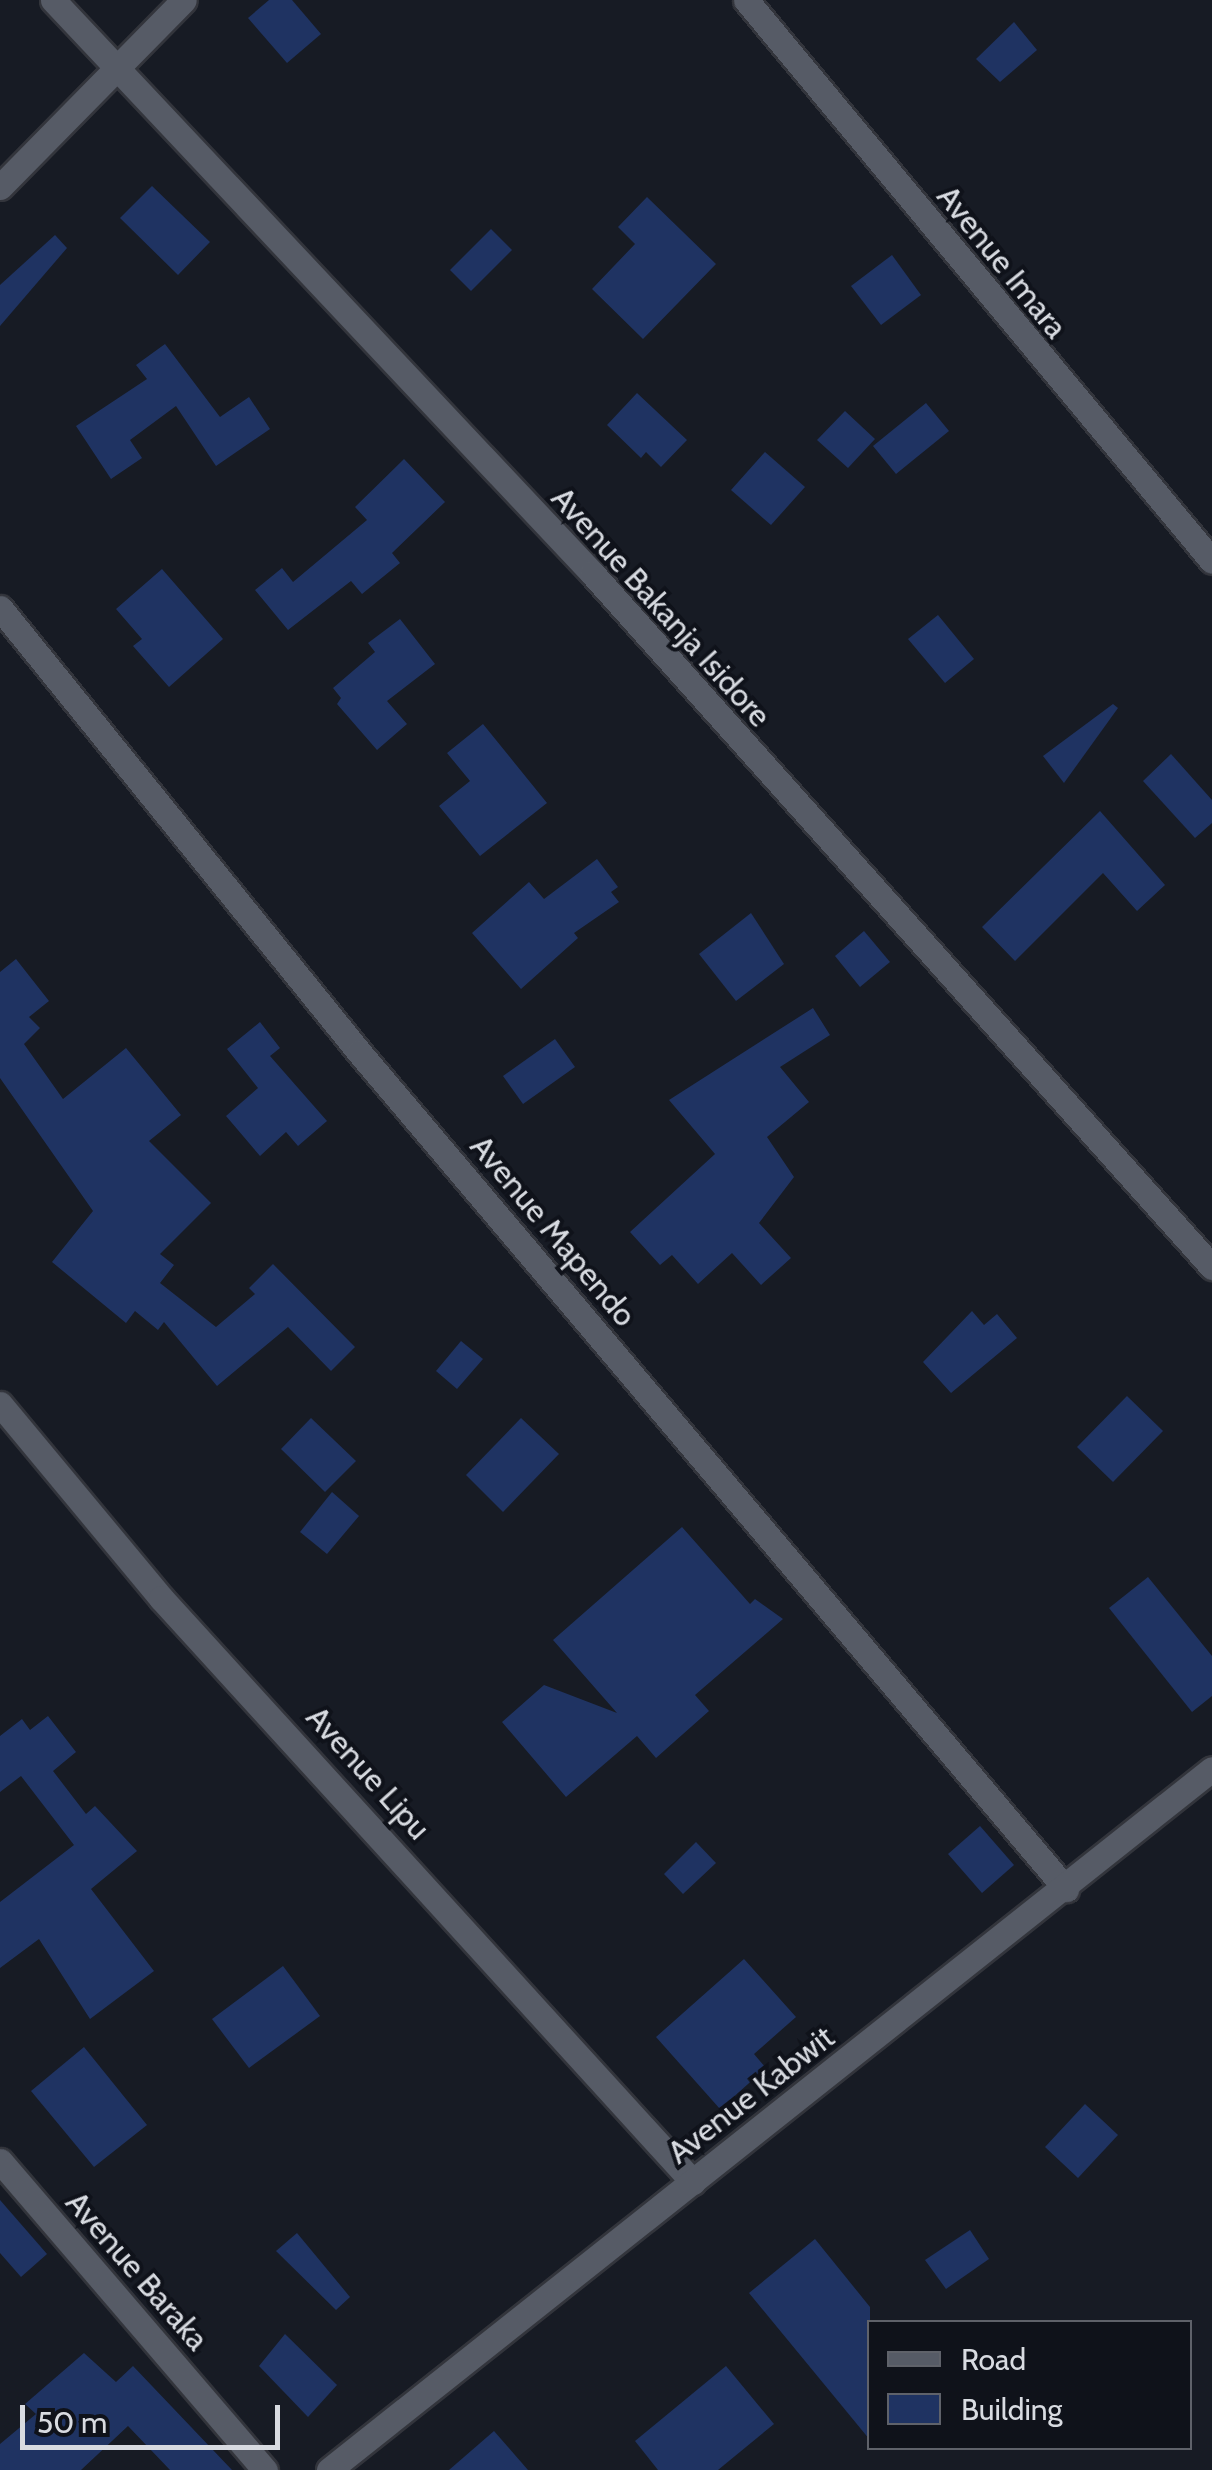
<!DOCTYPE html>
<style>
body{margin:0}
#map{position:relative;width:1212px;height:2470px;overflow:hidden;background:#171b24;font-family:Cabin,sans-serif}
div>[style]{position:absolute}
.building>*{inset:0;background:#1f3362}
.roads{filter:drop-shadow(2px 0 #33353c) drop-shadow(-2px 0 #33353c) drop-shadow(0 2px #33353c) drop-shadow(0 -2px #33353c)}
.street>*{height:25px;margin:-12.5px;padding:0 12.5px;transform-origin:12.5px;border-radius:12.5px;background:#565b66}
span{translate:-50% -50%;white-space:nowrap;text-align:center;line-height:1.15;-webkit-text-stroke:8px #0f121a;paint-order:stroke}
.street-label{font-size:32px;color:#d8dbe1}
.legend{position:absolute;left:867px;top:2320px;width:325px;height:130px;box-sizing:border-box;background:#0f121a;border:2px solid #5f626a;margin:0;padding:12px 18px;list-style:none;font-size:30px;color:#d8dbe1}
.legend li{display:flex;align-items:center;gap:20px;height:50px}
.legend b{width:50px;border:2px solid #5f626a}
.scale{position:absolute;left:20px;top:2405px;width:260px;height:45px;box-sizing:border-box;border:5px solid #d8dbe1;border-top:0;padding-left:12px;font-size:30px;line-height:35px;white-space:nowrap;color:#d8dbe1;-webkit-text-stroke:8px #0f121a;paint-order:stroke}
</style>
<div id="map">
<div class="building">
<div style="clip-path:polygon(269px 0,292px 0,321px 34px,287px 63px,248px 18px)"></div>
<div style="clip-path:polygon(1014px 22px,1037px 50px,1000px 82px,976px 59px)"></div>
<div style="clip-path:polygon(152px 186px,210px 242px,178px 275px,120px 218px)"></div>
<div style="clip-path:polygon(647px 197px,716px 264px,643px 339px,592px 289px,635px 244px,618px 227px)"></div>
<div style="clip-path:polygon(491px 229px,512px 250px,471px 291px,450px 270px)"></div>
<div style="clip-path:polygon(55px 235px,67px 248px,0 326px,0 285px)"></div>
<div style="clip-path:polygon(892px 255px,921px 295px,881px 325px,851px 286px)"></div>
<div style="clip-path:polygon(165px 344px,220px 417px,249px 397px,270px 429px,216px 466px,176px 406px,130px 440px,142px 458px,111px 479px,76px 426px,147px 379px,136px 365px)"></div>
<div style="clip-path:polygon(637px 393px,687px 440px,661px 467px,646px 452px,641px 458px,607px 425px)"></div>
<div style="clip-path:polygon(926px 403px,949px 431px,896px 474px,873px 446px)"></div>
<div style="clip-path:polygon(845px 411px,875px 439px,848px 468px,817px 440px)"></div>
<div style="clip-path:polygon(765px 452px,805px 487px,771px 525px,731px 490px)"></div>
<div style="clip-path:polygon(404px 459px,445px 502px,392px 553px,400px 563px,362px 594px,351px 581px,288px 630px,255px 590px,282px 568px,293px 582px,367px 520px,355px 507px)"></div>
<div style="clip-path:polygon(162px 569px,223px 639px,169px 687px,133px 646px,142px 639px,116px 609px)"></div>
<div style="clip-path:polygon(938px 615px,974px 659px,945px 683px,908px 639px)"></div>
<div style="clip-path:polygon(400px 619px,435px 664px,387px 701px,407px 724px,377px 750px,337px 704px,341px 698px,333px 688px,375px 652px,368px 643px)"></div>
<div style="clip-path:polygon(1113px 704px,1118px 708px,1064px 783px,1043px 756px)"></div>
<div style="clip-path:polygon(483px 724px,547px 803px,480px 856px,439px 806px,470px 781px,447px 753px)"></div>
<div style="clip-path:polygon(1171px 754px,1212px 800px,1212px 823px,1195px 838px,1143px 781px)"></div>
<div style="clip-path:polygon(1100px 811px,1165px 885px,1137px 911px,1103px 873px,1015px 961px,982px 927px)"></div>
<div style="clip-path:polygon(597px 859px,618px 887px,611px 892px,619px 902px,574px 933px,578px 938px,521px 989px,472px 933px,529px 882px,544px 899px)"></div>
<div style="clip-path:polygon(751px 913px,784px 964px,736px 1001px,699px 954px)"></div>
<div style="clip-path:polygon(864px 931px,890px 962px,860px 987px,835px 956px)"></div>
<div style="clip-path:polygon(16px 959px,49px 1001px,29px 1017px,40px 1028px,24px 1044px,63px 1099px,126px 1048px,181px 1115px,149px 1141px,211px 1203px,160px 1254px,174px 1265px,160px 1283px,216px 1327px,255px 1294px,249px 1288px,273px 1264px,355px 1347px,331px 1371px,288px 1327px,217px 1386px,164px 1322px,158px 1330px,135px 1311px,126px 1323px,52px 1262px,93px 1211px,0 1078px,0 972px)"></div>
<div style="clip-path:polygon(813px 1008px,830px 1035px,780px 1067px,809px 1102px,767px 1137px,794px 1177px,759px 1223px,791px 1258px,761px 1285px,732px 1253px,698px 1284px,672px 1255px,660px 1265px,630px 1232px,715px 1154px,669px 1100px)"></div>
<div style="clip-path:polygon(260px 1022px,280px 1048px,270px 1056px,327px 1121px,298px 1146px,286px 1132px,260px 1156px,226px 1116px,258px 1088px,227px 1049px)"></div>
<div style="clip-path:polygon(555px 1039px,575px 1067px,523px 1104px,503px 1076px)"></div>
<div style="clip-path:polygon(972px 1311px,984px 1325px,997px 1314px,1017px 1338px,951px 1393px,923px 1362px)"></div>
<div style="clip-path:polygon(461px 1341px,483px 1359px,457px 1389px,436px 1371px)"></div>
<div style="clip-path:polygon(1127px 1396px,1163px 1431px,1113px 1482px,1077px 1447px)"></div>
<div style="clip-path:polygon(311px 1418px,356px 1461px,325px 1492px,281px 1449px)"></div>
<div style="clip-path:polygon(521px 1418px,559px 1454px,503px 1512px,466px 1475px)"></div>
<div style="clip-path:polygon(332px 1492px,359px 1516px,327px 1554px,300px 1532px)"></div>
<div style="clip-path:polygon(682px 1527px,750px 1604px,755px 1599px,783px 1619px,695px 1695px,709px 1711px,656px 1758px,637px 1736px,566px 1797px,502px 1722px,544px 1685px,617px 1713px,553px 1640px)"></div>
<div style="clip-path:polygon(1148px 1577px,1212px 1656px,1212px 1696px,1192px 1712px,1109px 1608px)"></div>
<div style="clip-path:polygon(48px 1716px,76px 1752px,53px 1771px,86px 1814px,95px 1806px,137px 1851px,91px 1889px,154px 1971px,90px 2019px,39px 1939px,0 1968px,0 1902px,74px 1845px,21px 1776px,0 1792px,0 1736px,22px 1719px,30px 1730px)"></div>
<div style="clip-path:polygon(980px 1826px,1014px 1865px,982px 1893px,948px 1854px)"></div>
<div style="clip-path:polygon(696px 1842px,716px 1863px,683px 1894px,664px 1874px)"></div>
<div style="clip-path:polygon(744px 1959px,796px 2017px,754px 2054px,766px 2068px,720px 2109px,656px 2037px)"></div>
<div style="clip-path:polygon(283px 1966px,320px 2016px,249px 2068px,212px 2019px)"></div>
<div style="clip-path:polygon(84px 2047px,147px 2125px,94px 2167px,31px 2091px)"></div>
<div style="clip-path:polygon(1085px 2104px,1118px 2135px,1078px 2178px,1045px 2147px)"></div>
<div style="clip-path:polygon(0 2200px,47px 2254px,21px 2277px,0 2253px)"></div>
<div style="clip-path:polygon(970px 2230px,989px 2259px,946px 2289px,925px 2260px)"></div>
<div style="clip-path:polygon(297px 2233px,350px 2297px,336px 2310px,276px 2251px)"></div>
<div style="clip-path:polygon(815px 2239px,870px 2307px,870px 2440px,749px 2293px)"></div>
<div style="clip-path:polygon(285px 2334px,337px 2385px,308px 2417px,259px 2366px)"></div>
<div style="clip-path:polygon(84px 2353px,116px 2382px,133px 2366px,232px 2470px,170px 2470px,128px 2426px,81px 2470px,0 2470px,0 2444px,36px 2414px,25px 2404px)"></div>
<div style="clip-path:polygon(726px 2366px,774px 2424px,718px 2470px,658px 2470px,635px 2441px)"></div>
<div style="clip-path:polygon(494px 2431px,528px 2470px,449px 2470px)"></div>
</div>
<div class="roads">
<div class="street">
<div style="left:53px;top:0;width:787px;rotate:46.75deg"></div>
<div style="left:592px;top:573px;width:931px;rotate:48.22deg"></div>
<div style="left:746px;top:0;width:729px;rotate:50.28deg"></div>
<div style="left:0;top:187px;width:262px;rotate:-45.5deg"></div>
<div style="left:0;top:608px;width:571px;rotate:51.04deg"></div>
<div style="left:359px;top:1052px;width:1096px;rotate:49.81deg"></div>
<div style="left:0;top:1404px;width:252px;rotate:50.3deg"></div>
<div style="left:161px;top:1598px;width:790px;rotate:47.67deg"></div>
<div style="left:0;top:2161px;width:407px;rotate:49.4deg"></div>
<div style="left:329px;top:2470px;width:1127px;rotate:-38.45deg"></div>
</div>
</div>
<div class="street-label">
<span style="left:1002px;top:262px;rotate:51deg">Avenue Imara</span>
<span style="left:661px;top:607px;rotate:48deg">Avenue Bakanja Isidore</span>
<span style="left:553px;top:1231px;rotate:50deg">Avenue Mapendo</span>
<span style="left:368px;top:1773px;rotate:48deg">Avenue Lipu</span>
<span style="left:751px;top:2095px;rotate:-38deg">Avenue Kabwit</span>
<span style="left:137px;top:2271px;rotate:49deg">Avenue Baraka</span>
</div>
<ul class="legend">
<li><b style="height:12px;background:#565b66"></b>Road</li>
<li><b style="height:28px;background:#1f3362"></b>Building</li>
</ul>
<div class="scale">50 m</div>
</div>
